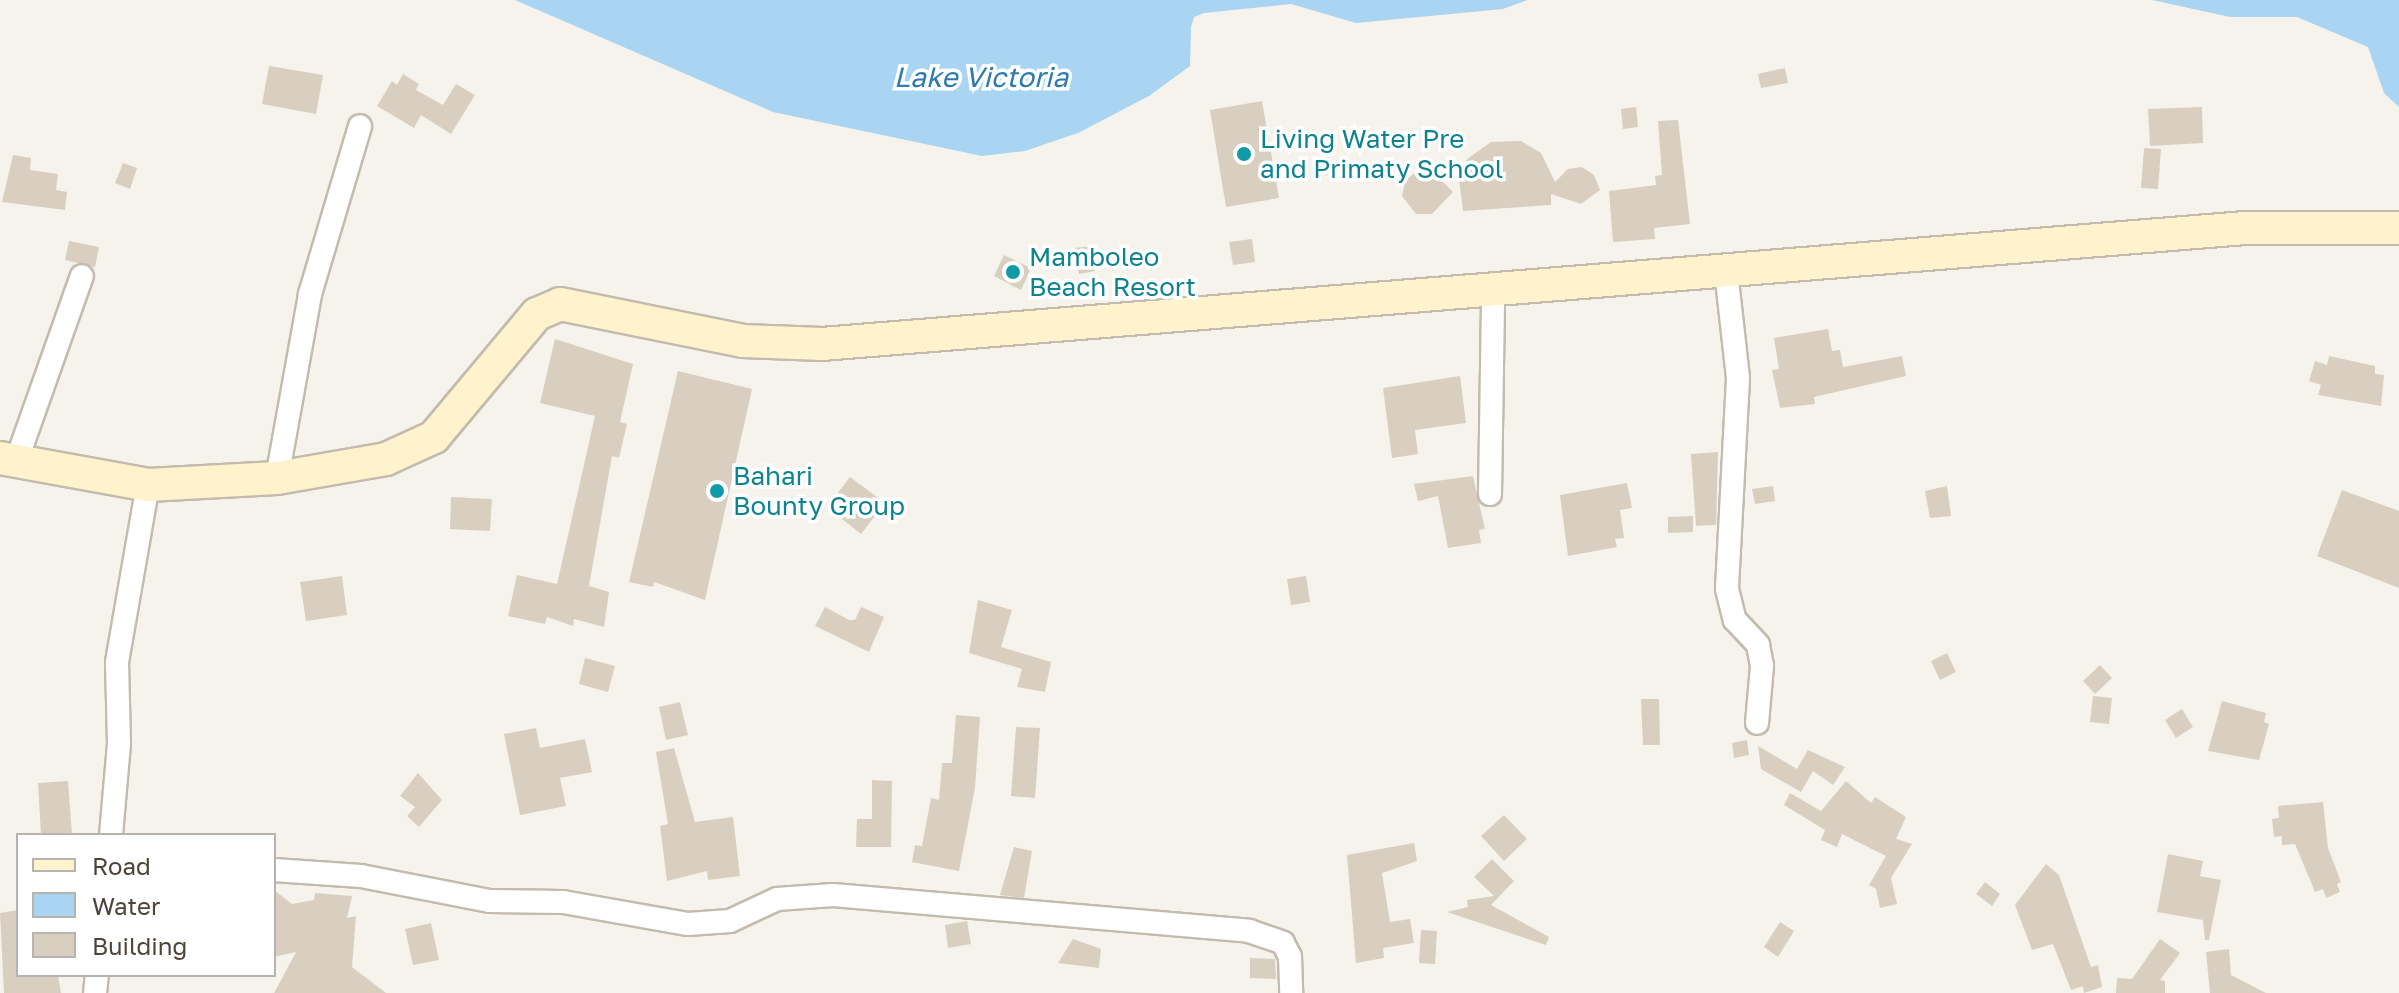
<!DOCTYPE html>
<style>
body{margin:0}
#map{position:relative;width:2399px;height:993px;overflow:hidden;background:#f6f3ec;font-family:"Golos Text",sans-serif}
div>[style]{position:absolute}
.water>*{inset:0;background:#a9d4f2}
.building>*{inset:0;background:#d8cfc1}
.roads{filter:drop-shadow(2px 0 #c2bbae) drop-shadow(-2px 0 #c2bbae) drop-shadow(0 2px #c2bbae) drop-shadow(0 -2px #c2bbae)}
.street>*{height:22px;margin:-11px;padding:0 11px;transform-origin:11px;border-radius:11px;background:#fff}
.secondary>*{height:32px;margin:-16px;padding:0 16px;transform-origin:16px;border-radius:16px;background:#fff3cd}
.dots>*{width:22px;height:22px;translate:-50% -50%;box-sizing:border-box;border:4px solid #fff;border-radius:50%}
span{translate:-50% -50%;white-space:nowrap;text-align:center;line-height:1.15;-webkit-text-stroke:7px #fff;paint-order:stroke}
.culture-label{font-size:26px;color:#0d838f}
.left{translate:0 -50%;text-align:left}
.water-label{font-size:28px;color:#2e7ab2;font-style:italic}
.legend{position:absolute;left:16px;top:833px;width:260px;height:144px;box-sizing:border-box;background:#fff;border:2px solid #b7b4b0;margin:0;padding:10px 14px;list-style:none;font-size:24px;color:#4b4439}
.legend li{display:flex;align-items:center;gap:16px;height:40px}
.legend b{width:40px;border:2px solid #b7b4b0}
</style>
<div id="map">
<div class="water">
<div style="clip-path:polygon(515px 0,1527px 0,1503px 9px,1356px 23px,1291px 4px,1204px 13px,1194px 17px,1191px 27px,1190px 66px,1149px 96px,1078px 133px,1025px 151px,982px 156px,773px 112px)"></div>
<div style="clip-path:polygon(2152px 0,2399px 0,2399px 107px,2384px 93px,2368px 47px,2297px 17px,2230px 17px)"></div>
</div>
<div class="building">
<div style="clip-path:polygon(269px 66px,323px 75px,316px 114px,262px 104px)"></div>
<div style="clip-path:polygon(1785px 68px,1788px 83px,1761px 88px,1758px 74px)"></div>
<div style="clip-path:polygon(403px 74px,419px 84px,416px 90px,443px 105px,456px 84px,475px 95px,451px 134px,421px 115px,414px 128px,377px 106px,392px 81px,397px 85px)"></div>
<div style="clip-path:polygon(1262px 101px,1279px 198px,1226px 207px,1210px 110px)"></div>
<div style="clip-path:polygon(1636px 107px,1638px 127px,1623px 129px,1621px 109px)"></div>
<div style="clip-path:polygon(2202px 107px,2203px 143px,2150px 146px,2148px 109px)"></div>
<div style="clip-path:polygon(1678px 120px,1690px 224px,1654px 228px,1655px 239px,1613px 242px,1609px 191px,1656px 185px,1655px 176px,1662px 175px,1658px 121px)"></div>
<div style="clip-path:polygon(1521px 141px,1541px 153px,1555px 182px,1568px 169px,1582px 167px,1594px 175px,1600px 190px,1581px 204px,1551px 194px,1551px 205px,1463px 211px,1459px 179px,1467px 159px,1491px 142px)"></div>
<div style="clip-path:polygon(2144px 148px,2161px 149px,2158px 189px,2141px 188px)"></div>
<div style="clip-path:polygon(13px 155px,31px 158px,30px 170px,58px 174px,56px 190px,67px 192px,65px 210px,2px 202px)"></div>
<div style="clip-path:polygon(123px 163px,137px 168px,130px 189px,115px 183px)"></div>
<div style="clip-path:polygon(1417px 171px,1432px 171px,1453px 192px,1432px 214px,1416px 214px,1402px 196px,1405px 181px)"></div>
<div style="clip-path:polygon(1252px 239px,1255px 262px,1233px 265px,1229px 242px)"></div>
<div style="clip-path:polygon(69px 241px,99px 247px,95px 267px,65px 260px)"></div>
<div style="clip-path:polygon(1091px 246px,1095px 271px,1079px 274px,1075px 248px)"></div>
<div style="clip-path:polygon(1004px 255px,1031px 268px,1021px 290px,994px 276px)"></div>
<div style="clip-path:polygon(1828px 329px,1832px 351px,1840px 350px,1843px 367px,1902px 356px,1906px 376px,1814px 397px,1815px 404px,1780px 408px,1772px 370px,1779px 369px,1774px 338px)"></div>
<div style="clip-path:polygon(555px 339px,633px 364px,620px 422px,627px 424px,619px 458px,612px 456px,589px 586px,609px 592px,604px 627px,574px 619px,573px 626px,547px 617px,545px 624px,508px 616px,517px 575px,557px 584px,595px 416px,540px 403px)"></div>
<div style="clip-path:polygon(2329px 356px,2375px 366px,2375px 374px,2384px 375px,2381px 406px,2318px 395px,2321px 385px,2309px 381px,2315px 361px,2327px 365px)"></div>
<div style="clip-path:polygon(678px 371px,752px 389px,705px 600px,654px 582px,653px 587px,629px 582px)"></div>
<div style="clip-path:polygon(1460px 376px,1466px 423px,1415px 430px,1418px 454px,1392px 458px,1383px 388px)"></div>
<div style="clip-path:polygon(1718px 452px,1716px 525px,1696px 526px,1691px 454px)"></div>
<div style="clip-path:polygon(1473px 476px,1485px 529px,1479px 530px,1481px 543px,1448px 548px,1438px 496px,1418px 501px,1414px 484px)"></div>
<div style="clip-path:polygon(850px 477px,885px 503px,861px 534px,827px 507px)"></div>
<div style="clip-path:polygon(1627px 483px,1632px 508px,1620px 510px,1624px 538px,1615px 539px,1617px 547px,1568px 556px,1560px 495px)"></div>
<div style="clip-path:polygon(1773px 486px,1775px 501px,1755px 504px,1752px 489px)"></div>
<div style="clip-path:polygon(1947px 486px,1951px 516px,1930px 518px,1925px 491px)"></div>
<div style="clip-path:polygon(2342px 490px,2399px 511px,2399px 588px,2317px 556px)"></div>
<div style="clip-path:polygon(451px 497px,492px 499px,490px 531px,450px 529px)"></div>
<div style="clip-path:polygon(1693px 516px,1693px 532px,1668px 533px,1668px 517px)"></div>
<div style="clip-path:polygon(342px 576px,347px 615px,306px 621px,300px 582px)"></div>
<div style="clip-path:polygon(1306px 576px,1310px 602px,1291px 605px,1287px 579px)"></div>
<div style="clip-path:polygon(978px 600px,1012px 610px,1001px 647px,1051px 662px,1045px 692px,1017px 687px,1022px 669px,969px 653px)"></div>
<div style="clip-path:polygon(825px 607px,849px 620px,855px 620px,861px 607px,884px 617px,869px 652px,815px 626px)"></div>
<div style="clip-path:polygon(1947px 653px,1956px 672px,1940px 680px,1931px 661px)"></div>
<div style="clip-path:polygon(585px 658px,615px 666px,608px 692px,579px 684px)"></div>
<div style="clip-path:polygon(2100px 665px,2112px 678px,2095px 694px,2083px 681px)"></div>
<div style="clip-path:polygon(2093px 696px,2112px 698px,2109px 724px,2090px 722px)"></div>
<div style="clip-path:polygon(1641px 699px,1659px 699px,1660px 745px,1643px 745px)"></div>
<div style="clip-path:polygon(2222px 701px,2266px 713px,2264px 722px,2269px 724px,2259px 760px,2208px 751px)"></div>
<div style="clip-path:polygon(680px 702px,688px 735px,666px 740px,659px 707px)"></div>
<div style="clip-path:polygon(2182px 709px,2193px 727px,2176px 738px,2165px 720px)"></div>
<div style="clip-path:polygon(956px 715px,980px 717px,975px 788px,959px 871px,912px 862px,915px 845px,922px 846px,931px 798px,939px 800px,942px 763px,952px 763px)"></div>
<div style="clip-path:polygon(1016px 727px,1040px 728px,1035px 798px,1011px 796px)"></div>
<div style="clip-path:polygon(536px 728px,540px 748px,585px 739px,592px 772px,560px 778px,566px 806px,520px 815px,504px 734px)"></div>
<div style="clip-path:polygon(1747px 740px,1749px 755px,1734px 758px,1732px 743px)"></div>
<div style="clip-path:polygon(1758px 746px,1797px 769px,1808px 750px,1845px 767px,1833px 785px,1813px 771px,1801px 792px,1761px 769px)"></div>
<div style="clip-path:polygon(674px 748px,695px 822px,733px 817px,740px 876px,708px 880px,707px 871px,667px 881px,660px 826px,668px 824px,656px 752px)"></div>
<div style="clip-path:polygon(418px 773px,442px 800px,419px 827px,407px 816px,415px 807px,400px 796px)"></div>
<div style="clip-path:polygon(872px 780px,892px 781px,891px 847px,856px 847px,857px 819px,872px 819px)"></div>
<div style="clip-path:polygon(68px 781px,72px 835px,41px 835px,38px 783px)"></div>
<div style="clip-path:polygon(1846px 781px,1871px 803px,1875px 797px,1906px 817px,1896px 839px,1912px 844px,1891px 878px,1897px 904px,1880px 908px,1876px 889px,1869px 885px,1886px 856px,1842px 834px,1837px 847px,1821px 840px,1825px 830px,1784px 805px,1790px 793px,1821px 811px)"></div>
<div style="clip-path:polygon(2323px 802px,2328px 848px,2341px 882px,2337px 884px,2340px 892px,2326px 898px,2323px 889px,2315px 892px,2295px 844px,2282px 845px,2282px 836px,2274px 837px,2272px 819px,2279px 818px,2278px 806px)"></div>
<div style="clip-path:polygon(1504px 815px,1527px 839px,1504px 861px,1481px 836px)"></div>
<div style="clip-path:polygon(1414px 843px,1417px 861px,1382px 873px,1390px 922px,1410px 919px,1414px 943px,1383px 948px,1384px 958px,1356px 963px,1347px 855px)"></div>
<div style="clip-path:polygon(1014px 847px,1032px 851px,1024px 898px,1000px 895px)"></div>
<div style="clip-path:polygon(2168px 854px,2203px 861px,2200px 876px,2221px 880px,2209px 940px,2205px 940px,2203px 920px,2157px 912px)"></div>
<div style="clip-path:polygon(1492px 859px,1514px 881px,1491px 905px,1549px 937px,1546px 945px,1447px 912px,1468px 907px,1467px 900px,1494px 896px,1474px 877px)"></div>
<div style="clip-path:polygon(2046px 864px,2059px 875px,2091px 967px,2098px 965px,2102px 987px,2084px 993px,2083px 986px,2071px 990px,2053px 944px,2032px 950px,2015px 905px)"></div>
<div style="clip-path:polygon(1985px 882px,2000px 894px,1992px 906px,1976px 894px)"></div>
<div style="clip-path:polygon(274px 890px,292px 904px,314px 900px,315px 893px,352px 896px,347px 918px,356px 916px,352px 967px,386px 993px,274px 993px,296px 952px,274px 957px)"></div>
<div style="clip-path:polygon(18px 910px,18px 975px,58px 975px,61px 993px,4px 993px,0 913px)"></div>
<div style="clip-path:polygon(967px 921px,971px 944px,948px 948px,945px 925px)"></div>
<div style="clip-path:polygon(1780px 922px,1794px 931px,1778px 957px,1764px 947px)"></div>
<div style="clip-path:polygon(431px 923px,439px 960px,413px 965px,405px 929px)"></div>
<div style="clip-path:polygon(1421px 930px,1437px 931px,1435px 964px,1419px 963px)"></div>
<div style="clip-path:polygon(1073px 939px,1101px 949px,1099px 968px,1058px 963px)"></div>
<div style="clip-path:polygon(2160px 939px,2180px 953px,2160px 980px,2165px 981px,2165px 993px,2116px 993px,2117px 978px,2132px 979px)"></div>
<div style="clip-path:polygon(2229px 949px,2231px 975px,2266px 993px,2210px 993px,2206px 952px)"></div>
<div style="clip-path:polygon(1250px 958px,1275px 959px,1276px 979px,1250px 978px)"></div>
</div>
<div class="roads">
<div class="street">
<div style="left:1726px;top:271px;width:108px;rotate:83.6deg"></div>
<div style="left:1738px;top:378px;width:211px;rotate:93deg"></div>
<div style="left:1727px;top:589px;width:32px;rotate:76deg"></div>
<div style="left:1735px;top:620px;width:34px;rotate:47deg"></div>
<div style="left:1758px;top:645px;width:21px;rotate:79deg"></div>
<div style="left:1762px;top:666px;width:57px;rotate:95deg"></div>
<div style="left:16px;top:462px;width:197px;rotate:-70.5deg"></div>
<div style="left:277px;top:478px;width:187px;rotate:-79.8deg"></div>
<div style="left:310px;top:294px;width:175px;rotate:-73.4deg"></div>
<div style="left:1490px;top:494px;width:202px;rotate:-89.1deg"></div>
<div style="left:111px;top:835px;width:91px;rotate:-85deg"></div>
<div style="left:119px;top:744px;width:82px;rotate:-91.4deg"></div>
<div style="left:117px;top:662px;width:180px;rotate:-80.1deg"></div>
<div style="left:274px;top:870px;width:87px;rotate:3.9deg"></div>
<div style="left:361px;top:876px;width:131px;rotate:11deg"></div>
<div style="left:490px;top:901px;width:73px;rotate:0.8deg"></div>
<div style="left:563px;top:902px;width:127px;rotate:10deg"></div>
<div style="left:688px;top:924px;width:42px;rotate:-4.1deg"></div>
<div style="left:730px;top:921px;width:52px;rotate:-25.1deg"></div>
<div style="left:777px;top:899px;width:56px;rotate:-4.1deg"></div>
<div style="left:833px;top:895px;width:418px;rotate:4.9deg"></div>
<div style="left:1249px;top:931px;width:36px;rotate:19deg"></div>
<div style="left:1283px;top:943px;width:16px;rotate:63deg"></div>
<div style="left:1290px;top:957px;width:36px;rotate:88deg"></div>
<div style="left:95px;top:993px;width:18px;rotate:-84deg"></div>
</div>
<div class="secondary">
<div style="left:0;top:458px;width:150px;rotate:10.3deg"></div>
<div style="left:148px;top:485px;width:129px;rotate:-3.1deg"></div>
<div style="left:277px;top:478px;width:111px;rotate:-9.9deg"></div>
<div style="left:386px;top:459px;width:53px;rotate:-24.6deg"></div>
<div style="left:434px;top:437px;width:160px;rotate:-50.1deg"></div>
<div style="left:537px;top:314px;width:25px;rotate:-23deg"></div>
<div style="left:560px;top:304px;width:187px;rotate:11.4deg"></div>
<div style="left:743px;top:341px;width:79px;rotate:2.2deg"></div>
<div style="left:822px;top:344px;width:1429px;rotate:-4.66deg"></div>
<div style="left:2246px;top:228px;width:153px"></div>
</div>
</div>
<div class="dots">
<div style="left:1244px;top:154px;background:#0f9aa8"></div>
<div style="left:1013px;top:272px;background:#0f9aa8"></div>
<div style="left:717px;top:491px;background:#0f9aa8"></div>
</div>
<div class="culture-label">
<span class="left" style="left:1260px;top:154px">Living Water Pre<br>and Primaty School</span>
<span class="left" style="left:1029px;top:272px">Mamboleo<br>Beach Resort</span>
<span class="left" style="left:733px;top:491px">Bahari<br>Bounty Group</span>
</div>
<div class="water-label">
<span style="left:981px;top:77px">Lake Victoria</span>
</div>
<ul class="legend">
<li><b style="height:10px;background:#fff3cd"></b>Road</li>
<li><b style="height:22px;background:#a9d4f2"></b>Water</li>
<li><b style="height:22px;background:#d8cfc1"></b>Building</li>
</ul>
</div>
